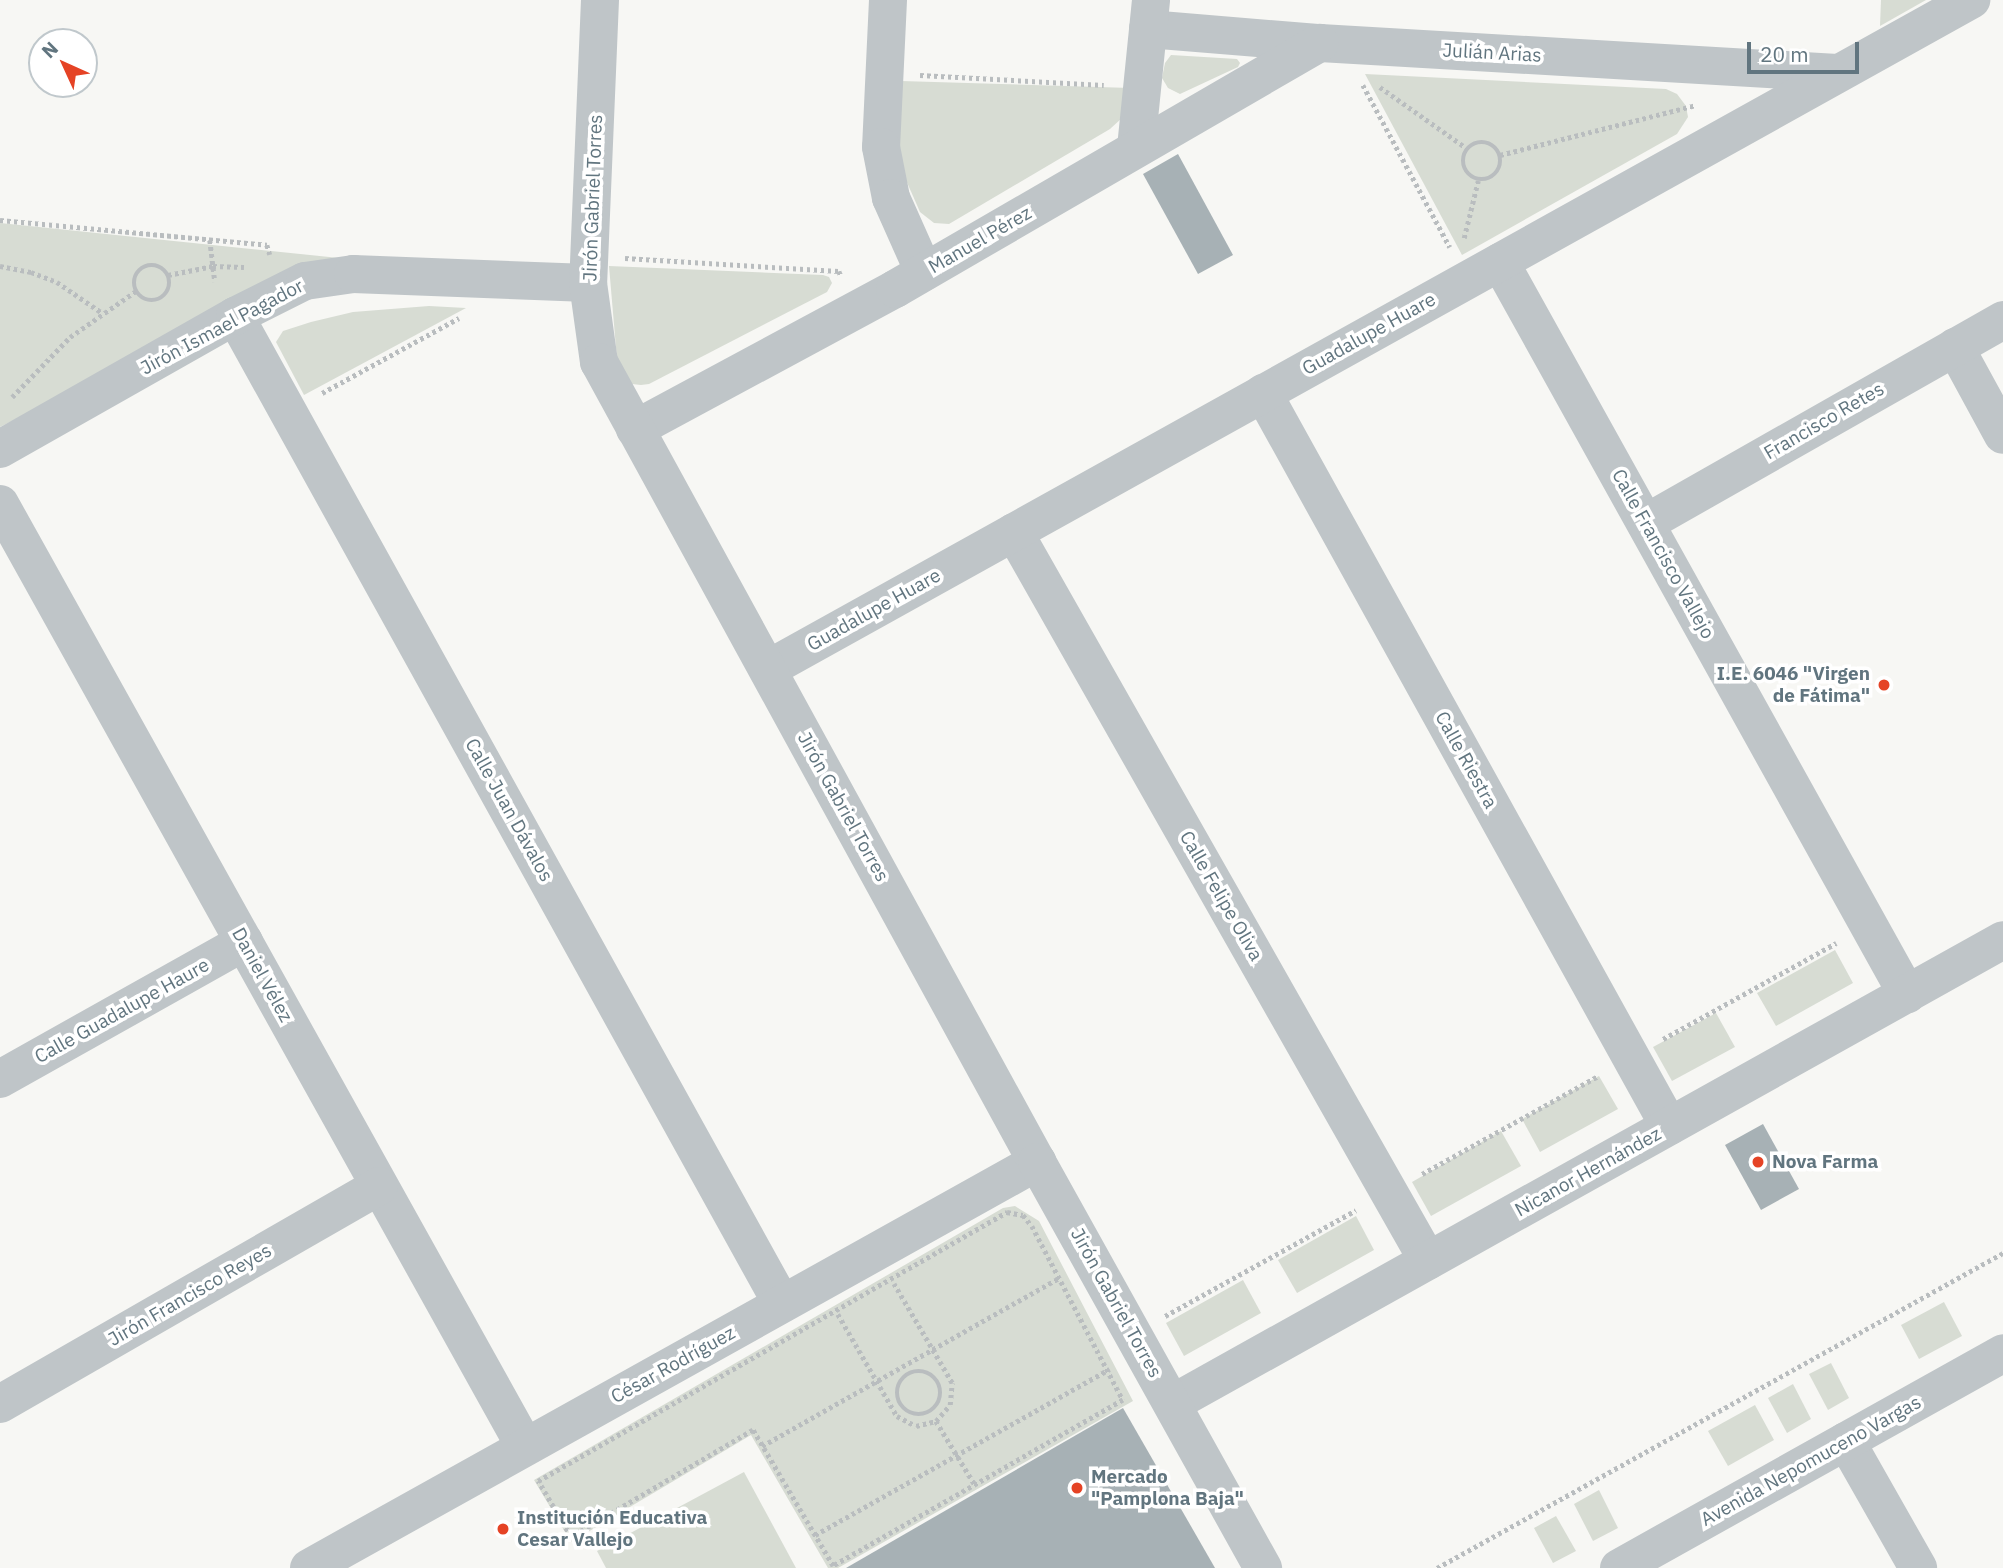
<!DOCTYPE html>
<meta charset="utf-8">
<style>
body{margin:0}
#map{position:relative;width:2003px;height:1568px;overflow:hidden;background:#f7f7f4;font-family:"IBM Plex Sans",sans-serif}
div>[style]{position:absolute}
.green>*{inset:0;background:#d7dcd3}
.building>*{inset:0;background:#a7b1b5}
.path>*{height:4.5px;margin-top:-2.25px;transform-origin:0;background:repeating-linear-gradient(90deg,#b9bdbf 0 3.5px,transparent 0 7px)}
.path>.ring{margin:-2.25px;padding:0;box-sizing:content-box;background:none;border:4.5px solid #b9bdbf;border-radius:50%}
.minor>*{height:38px;margin:-19px;padding:0 19px;transform-origin:19px;border-radius:19px;background:#bfc5c8}
.tertiary>*{height:38px;margin:-19px;padding:0 19px;transform-origin:19px;border-radius:19px;background:#bfc5c8}
.dots>*{width:19px;height:19px;translate:-50% -50%;box-sizing:border-box;border:4px solid #fff;border-radius:50%}
span{translate:-50% -50%;white-space:nowrap;text-align:center;line-height:1.15;-webkit-text-stroke:7px #fff;paint-order:stroke}
.street-label{font-size:19px;color:#61757f}
.poi-label{font-size:19px;color:#61757f;font-weight:700}
.right{translate:-100% -50%;text-align:right}
.left{translate:0 -50%;text-align:left}
.north{position:absolute;left:28px;top:28px;width:70px;height:70px;box-sizing:border-box;background:#fff;border:2px solid #c0c8cc;border-radius:50%;rotate:315deg;font-size:19px;font-weight:700;line-height:28px;text-align:center;color:#61757f}
.north::after{content:'';display:block;margin:auto;width:24px;height:32px;background:#e54325;clip-path:polygon(50% 0,100% 100%,50% 72%,0 100%)}
.scale{position:absolute;left:1747px;top:42px;width:112px;height:32px;box-sizing:border-box;border:4px solid #61757f;border-top:0;padding-left:9px;font-size:21px;line-height:24px;white-space:nowrap;color:#61757f;-webkit-text-stroke:5px #fff;paint-order:stroke}
</style>
<div id="map">
<div class="green">
<div style="clip-path:polygon(1881px 0,1926px 0,1880px 26px)"></div>
<div style="clip-path:polygon(1171px 55px,1237px 59px,1240px 63px,1238px 67px,1180px 94px,1168px 88px,1162px 78px,1165px 63px)"></div>
<div style="clip-path:polygon(1365px 74px,1666px 89px,1677px 94px,1686px 106px,1688px 117px,1677px 134px,1462px 255px)"></div>
<div style="clip-path:polygon(901px 81px,1131px 88px,1122px 118px,1110px 129px,949px 224px,934px 223px,920px 212px,902px 171px,895px 123px)"></div>
<div style="clip-path:polygon(0 223px,339px 258px,0 427px)"></div>
<div style="clip-path:polygon(609px 266px,823px 275px,829px 277px,832px 283px,827px 292px,649px 384px,641px 385px,632px 384px,618px 371px)"></div>
<div style="clip-path:polygon(429px 306px,466px 308px,304px 395px,276px 342px,283px 331px,311px 322px,353px 312px)"></div>
<div style="clip-path:polygon(1835px 950px,1853px 983px,1776px 1026px,1757px 993px)"></div>
<div style="clip-path:polygon(1716px 1013px,1735px 1047px,1672px 1081px,1653px 1047px)"></div>
<div style="clip-path:polygon(1599px 1076px,1618px 1109px,1540px 1152px,1522px 1119px)"></div>
<div style="clip-path:polygon(1501px 1131px,1521px 1166px,1431px 1216px,1412px 1182px)"></div>
<div style="clip-path:polygon(1015px 1206px,1039px 1221px,1133px 1401px,838px 1568px,828px 1568px,751px 1435px,571px 1542px,534px 1480px,1003px 1208px)"></div>
<div style="clip-path:polygon(1356px 1216px,1374px 1250px,1297px 1293px,1278px 1260px)"></div>
<div style="clip-path:polygon(1243px 1280px,1261px 1313px,1184px 1356px,1166px 1323px)"></div>
<div style="clip-path:polygon(1944px 1302px,1962px 1336px,1919px 1359px,1901px 1325px)"></div>
<div style="clip-path:polygon(1831px 1363px,1849px 1398px,1828px 1410px,1809px 1374px)"></div>
<div style="clip-path:polygon(1793px 1384px,1811px 1419px,1787px 1433px,1768px 1398px)"></div>
<div style="clip-path:polygon(1755px 1405px,1774px 1440px,1728px 1466px,1708px 1431px)"></div>
<div style="clip-path:polygon(744px 1472px,796px 1568px,606px 1568px,597px 1551px)"></div>
<div style="clip-path:polygon(1599px 1490px,1618px 1528px,1593px 1541px,1574px 1504px)"></div>
<div style="clip-path:polygon(1556px 1516px,1576px 1551px,1553px 1563px,1534px 1528px)"></div>
</div>
<div class="building">
<div style="clip-path:polygon(1178px 154px,1233px 255px,1198px 274px,1143px 174px)"></div>
<div style="clip-path:polygon(1763px 1124px,1799px 1189px,1761px 1210px,1725px 1145px)"></div>
<div style="clip-path:polygon(1123px 1408px,1215px 1568px,846px 1568px)"></div>
</div>
<div class="path">
<div style="left:920px;top:75px;width:184px;rotate:3.1deg"></div>
<div style="left:1363px;top:85px;width:184px;rotate:61.8deg"></div>
<div style="left:1380px;top:87px;width:108px;rotate:35.2deg"></div>
<div class="ring" style="left:1463px;top:142px;width:33.5px;height:33.5px"></div>
<div style="left:1500px;top:155px;width:202px;rotate:-14.3deg"></div>
<div style="left:0;top:220px;width:268px;rotate:5.3deg"></div>
<div style="left:267px;top:245px;width:10px;rotate:73deg"></div>
<div style="left:1464px;top:238px;width:59px;rotate:-76.2deg"></div>
<div style="left:210px;top:240px;width:42px;rotate:83.2deg"></div>
<div style="left:625px;top:258px;width:214px;rotate:3.5deg"></div>
<div style="left:839px;top:271px;width:5px;rotate:68deg"></div>
<div class="ring" style="left:134px;top:265px;width:31.5px;height:31.5px"></div>
<div style="left:0;top:266px;width:32px;rotate:11deg"></div>
<div style="left:31px;top:272px;width:28px;rotate:21deg"></div>
<div style="left:57px;top:282px;width:53px;rotate:34.3deg"></div>
<div style="left:168px;top:275px;width:46px;rotate:-11.3deg"></div>
<div style="left:213px;top:266px;width:31px;rotate:2deg"></div>
<div style="left:322px;top:393px;width:156px;rotate:-28.7deg"></div>
<div style="left:12px;top:397px;width:83px;rotate:-46deg"></div>
<div style="left:70px;top:337px;width:80px;rotate:-34.9deg"></div>
<div style="left:1663px;top:1039px;width:198px;rotate:-29deg"></div>
<div style="left:1422px;top:1174px;width:201px;rotate:-29.1deg"></div>
<div style="left:1007px;top:1212px;width:16px;rotate:11deg"></div>
<div style="left:1023px;top:1215px;width:14px;rotate:51deg"></div>
<div style="left:1032px;top:1226px;width:196px;rotate:62.4deg"></div>
<div style="left:1123px;top:1400px;width:334px;rotate:150.2deg"></div>
<div style="left:833px;top:1566px;width:158px;rotate:-120.5deg"></div>
<div style="left:753px;top:1430px;width:211px;rotate:149.5deg"></div>
<div style="left:571px;top:1537px;width:65px;rotate:-120.5deg"></div>
<div style="left:538px;top:1481px;width:541px;rotate:-29.84deg"></div>
<div style="left:838px;top:1314px;width:118px;rotate:60deg"></div>
<div style="left:897px;top:1416px;width:21px;rotate:28deg"></div>
<div style="left:916px;top:1426px;width:21px;rotate:-14deg"></div>
<div style="left:936px;top:1421px;width:21px;rotate:-49deg"></div>
<div style="left:950px;top:1405px;width:22px;rotate:-85deg"></div>
<div style="left:952px;top:1383px;width:115px;rotate:-120.4deg"></div>
<div style="left:1165px;top:1316px;width:218px;rotate:-29deg"></div>
<div class="ring" style="left:897px;top:1371px;width:39.5px;height:39.5px"></div>
<div style="left:936px;top:1421px;width:75px;rotate:58.6deg"></div>
<div style="left:762px;top:1446px;width:341px;rotate:-29.5deg"></div>
<div style="left:815px;top:1535px;width:338px;rotate:-29.4deg"></div>
<div style="left:1437px;top:1568px;width:648px;rotate:-29.1deg"></div>
</div>
<div class="minor">
<div style="left:888px;top:0;width:147px;rotate:92.7deg"></div>
<div style="left:881px;top:147px;width:52px;rotate:78.9deg"></div>
<div style="left:891px;top:198px;width:81px;rotate:66deg"></div>
<div style="left:1148px;top:29px;width:173px;rotate:4.7deg"></div>
<div style="left:1320px;top:43px;width:518px;rotate:3.32deg"></div>
<div style="left:1136px;top:148px;width:149px;rotate:-84.2deg"></div>
<div style="left:1500px;top:262px;width:838px;rotate:60.93deg"></div>
<div style="left:235px;top:316px;width:1129px;rotate:61.03deg"></div>
<div style="left:1955px;top:347px;width:100px;rotate:61.4deg"></div>
<div style="left:1263px;top:393px;width:838px;rotate:61.02deg"></div>
<div style="left:635px;top:429px;width:295px;rotate:-28.3deg"></div>
<div style="left:895px;top:289px;width:491px;rotate:-30.1deg"></div>
<div style="left:0;top:449px;width:270px;rotate:-29.5deg"></div>
<div style="left:235px;top:316px;width:78px;rotate:-26.6deg"></div>
<div style="left:305px;top:281px;width:49px;rotate:-8.3deg"></div>
<div style="left:353px;top:274px;width:235px;rotate:2.2deg"></div>
<div style="left:0;top:504px;width:1079px;rotate:60.89deg"></div>
<div style="left:1646px;top:523px;width:411px;rotate:-29.6deg"></div>
<div style="left:1014px;top:532px;width:838px;rotate:60.41deg"></div>
<div style="left:768px;top:669px;width:1377px;rotate:-29.08deg"></div>
<div style="left:0;top:1079px;width:280px;rotate:-29.3deg"></div>
<div style="left:1173px;top:1403px;width:950px;rotate:-29.15deg"></div>
<div style="left:0;top:1404px;width:437px;rotate:-29.9deg"></div>
<div style="left:1846px;top:1441px;width:146px;rotate:60.4deg"></div>
<div style="left:309px;top:1568px;width:834px;rotate:-29.15deg"></div>
<div style="left:1619px;top:1568px;width:440px;rotate:-29.2deg"></div>
</div>
<div class="tertiary">
<div style="left:600px;top:0;width:283px;rotate:92.4deg"></div>
<div style="left:588px;top:283px;width:80px;rotate:82.1deg"></div>
<div style="left:599px;top:362px;width:912px;rotate:61.3deg"></div>
<div style="left:1037px;top:1162px;width:465px;rotate:60.9deg"></div>
</div>
<div class="dots">
<div style="left:1884px;top:685px;background:#e54325"></div>
<div style="left:1758px;top:1162px;background:#e54325"></div>
<div style="left:1077px;top:1488px;background:#e54325"></div>
<div style="left:503px;top:1529px;background:#e54325"></div>
</div>
<div class="street-label">
<span style="left:1492px;top:53px;rotate:3deg">Julián Arias</span>
<span style="left:593px;top:198px;rotate:-88deg">Jirón Gabriel Torres</span>
<span style="left:980px;top:240px;rotate:-30deg">Manuel Pérez</span>
<span style="left:222px;top:327px;rotate:-28deg">Jirón Ismael Pagador</span>
<span style="left:1369px;top:334px;rotate:-29deg">Guadalupe Huare</span>
<span style="left:1824px;top:421px;rotate:-30deg">Francisco Retes</span>
<span style="left:1663px;top:554px;rotate:61deg">Calle Francisco Vallejo</span>
<span style="left:874px;top:610px;rotate:-29deg">Guadalupe Huare</span>
<span style="left:1466px;top:760px;rotate:61deg">Calle Riestra</span>
<span style="left:843px;top:807px;rotate:61deg">Jirón Gabriel Torres</span>
<span style="left:509px;top:810px;rotate:61deg">Calle Juan Dávalos</span>
<span style="left:1221px;top:896px;rotate:60deg">Calle Felipe Oliva</span>
<span style="left:262px;top:975px;rotate:61deg">Daniel Vélez</span>
<span style="left:122px;top:1011px;rotate:-29deg">Calle Guadalupe Haure</span>
<span style="left:1588px;top:1172px;rotate:-29deg">Nicanor Hernández</span>
<span style="left:190px;top:1295px;rotate:-30deg">Jirón Francisco Reyes</span>
<span style="left:1116px;top:1303px;rotate:61deg">Jirón Gabriel Torres</span>
<span style="left:673px;top:1365px;rotate:-29deg">César Rodríguez</span>
<span style="left:1811px;top:1461px;rotate:-29deg">Avenida Nepomuceno Vargas</span>
</div>
<div class="poi-label">
<span class="right" style="left:1870px;top:685px">I.E. 6046 "Virgen<br>de Fátima"</span>
<span class="left" style="left:1772px;top:1162px">Nova Farma</span>
<span class="left" style="left:1091px;top:1488px">Mercado<br>"Pamplona Baja"</span>
<span class="left" style="left:517px;top:1529px">Institución Educativa<br>Cesar Vallejo</span>
</div>
<div class="north">N</div>
<div class="scale">20 m</div>
</div>
